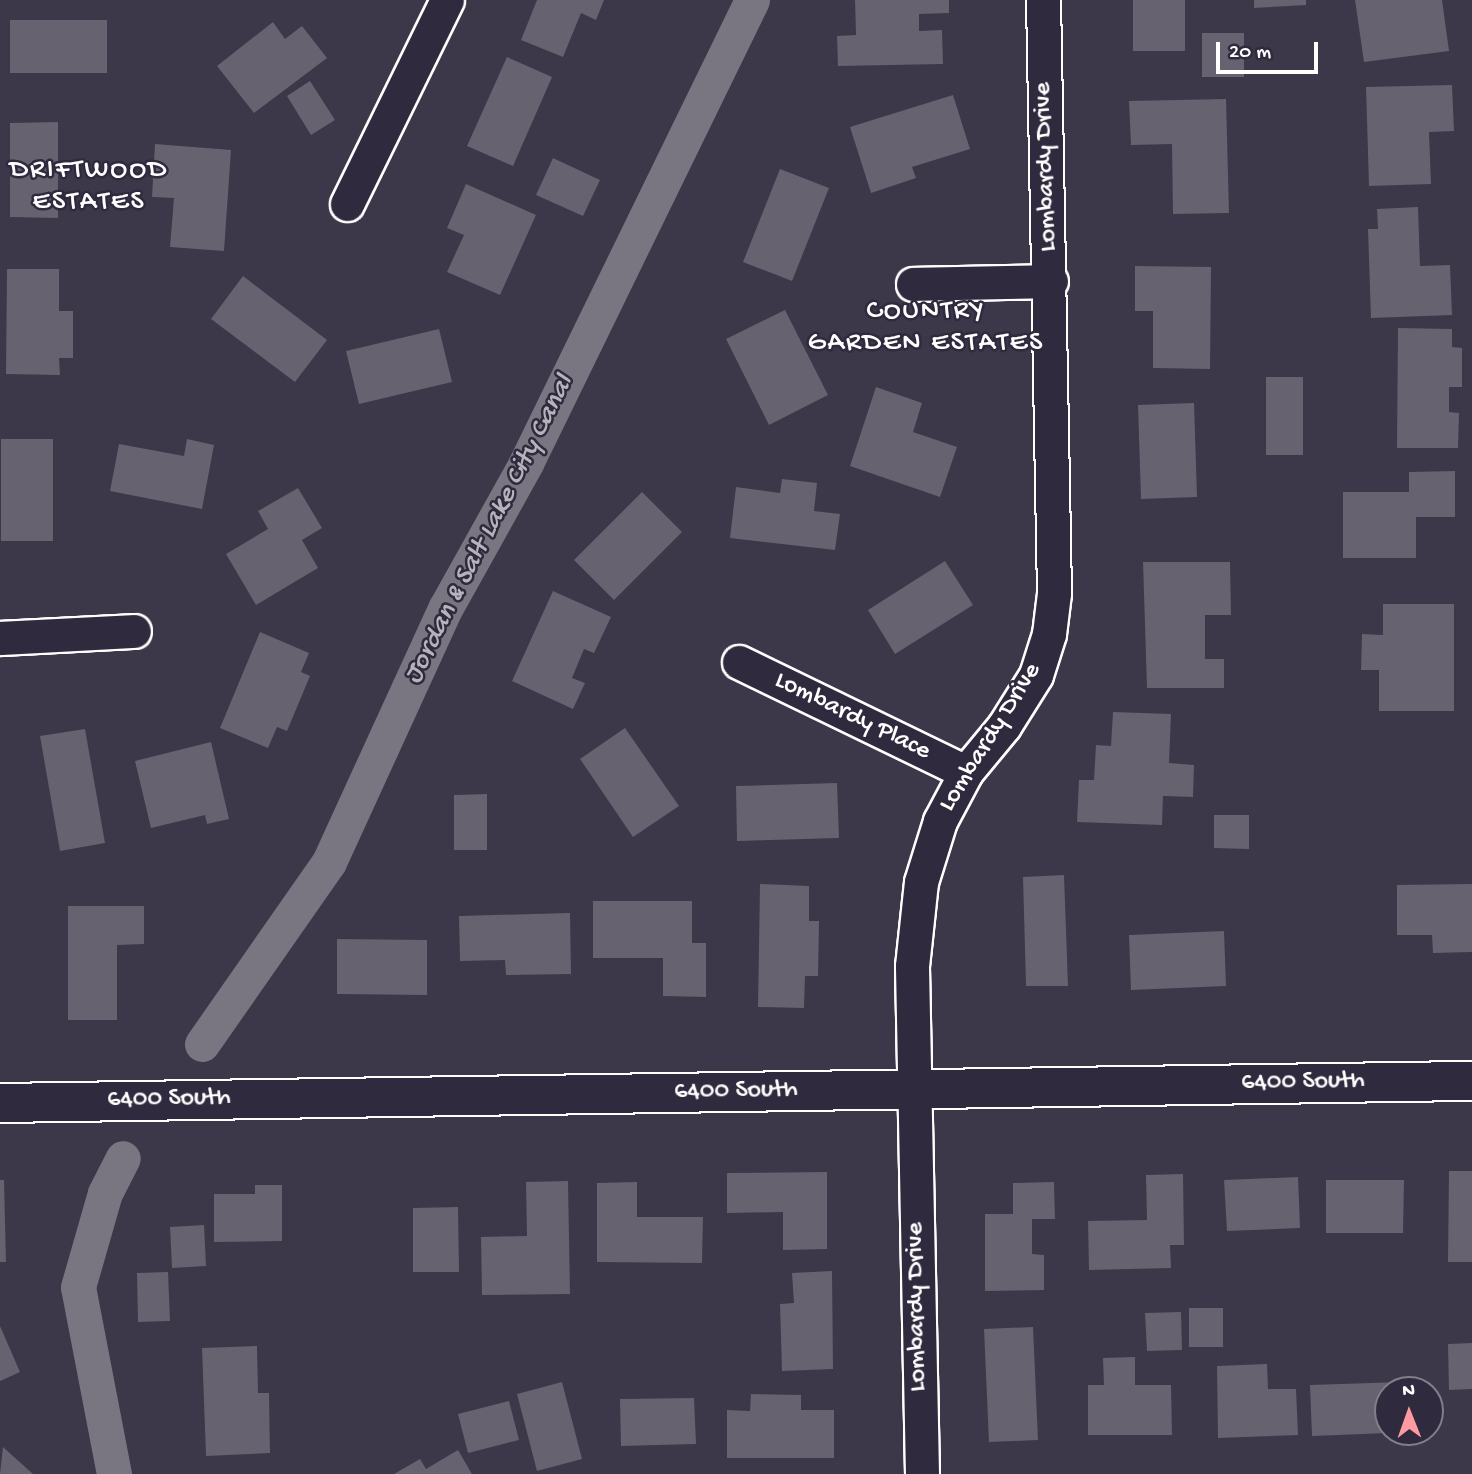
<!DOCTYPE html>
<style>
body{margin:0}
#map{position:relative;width:1472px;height:1474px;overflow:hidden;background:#3c3749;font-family:"Gochi Hand",sans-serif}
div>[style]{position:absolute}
.canal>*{height:35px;margin:-17.5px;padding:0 17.5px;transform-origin:17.5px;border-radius:17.5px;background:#797682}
.building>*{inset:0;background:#666270}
.roads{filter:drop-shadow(2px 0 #fff) drop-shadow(-2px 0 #fff) drop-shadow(0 2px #fff) drop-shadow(0 -2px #fff)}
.street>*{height:33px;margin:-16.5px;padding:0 16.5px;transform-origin:16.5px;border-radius:16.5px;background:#2f2a3d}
.secondary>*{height:38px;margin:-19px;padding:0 19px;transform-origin:19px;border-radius:19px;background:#2f2a3d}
span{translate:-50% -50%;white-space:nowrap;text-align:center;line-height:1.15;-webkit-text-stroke:5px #2f2a3d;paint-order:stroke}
.street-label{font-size:26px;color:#fff}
.neighbourhood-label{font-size:28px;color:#fff;letter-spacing:2px}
.water-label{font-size:28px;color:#b5b4ba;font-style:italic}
.north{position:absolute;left:1374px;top:1376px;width:70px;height:70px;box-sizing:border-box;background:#2f2a3d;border:2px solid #827f8b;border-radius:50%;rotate:359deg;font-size:19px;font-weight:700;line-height:28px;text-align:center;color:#fff}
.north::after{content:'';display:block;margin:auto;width:24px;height:32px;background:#ff9aa2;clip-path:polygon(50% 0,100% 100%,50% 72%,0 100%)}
.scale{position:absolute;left:1216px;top:42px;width:102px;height:32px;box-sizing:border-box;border:4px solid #fff;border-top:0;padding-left:9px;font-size:21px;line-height:24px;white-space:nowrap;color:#fff;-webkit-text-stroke:5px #2f2a3d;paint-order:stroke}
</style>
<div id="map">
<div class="canal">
<div style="left:202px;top:1044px;width:222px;rotate:-55.1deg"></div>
<div style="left:329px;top:862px;width:281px;rotate:-65.4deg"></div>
<div style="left:446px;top:607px;width:165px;rotate:-60.9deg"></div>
<div style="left:526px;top:463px;width:515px;rotate:-63.98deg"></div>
<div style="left:114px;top:1474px;width:190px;rotate:-100.9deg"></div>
<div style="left:78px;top:1287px;width:98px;rotate:-74deg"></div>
<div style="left:105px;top:1193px;width:39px;rotate:-63deg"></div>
</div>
<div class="building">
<div style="clip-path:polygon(537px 0,604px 0,596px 20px,581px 13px,563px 57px,521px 40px)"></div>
<div style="clip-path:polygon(855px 0,949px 0,949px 13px,919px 14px,919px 31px,942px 30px,943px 64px,838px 66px,837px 36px,856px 35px)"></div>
<div style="clip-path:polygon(1133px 0,1185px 0,1185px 51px,1133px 51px)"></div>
<div style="clip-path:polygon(1254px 0,1306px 0,1306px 5px,1254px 8px)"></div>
<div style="clip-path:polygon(1355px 0,1442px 0,1449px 51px,1364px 62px)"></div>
<div style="clip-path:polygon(10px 20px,107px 20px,107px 73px,10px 73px)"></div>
<div style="clip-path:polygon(273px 22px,285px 39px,302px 26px,327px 58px,254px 113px,217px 66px)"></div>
<div style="clip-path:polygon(1202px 33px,1244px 33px,1244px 77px,1202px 77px)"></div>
<div style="clip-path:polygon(507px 57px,552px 77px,513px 166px,467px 146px)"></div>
<div style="clip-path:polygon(310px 81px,335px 120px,311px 135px,287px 96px)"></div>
<div style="clip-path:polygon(1452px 85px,1454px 131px,1429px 132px,1431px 184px,1369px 186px,1366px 87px)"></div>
<div style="clip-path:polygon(953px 95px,970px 149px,912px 167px,916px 178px,871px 193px,850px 127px)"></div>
<div style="clip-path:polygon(1226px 99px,1229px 213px,1173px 214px,1172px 144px,1131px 145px,1129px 101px)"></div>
<div style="clip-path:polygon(58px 122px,58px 218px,10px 217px,10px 123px)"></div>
<div style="clip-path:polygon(155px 144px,231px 150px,224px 251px,170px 247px,174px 198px,152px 197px)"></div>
<div style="clip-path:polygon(553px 158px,600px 180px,583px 216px,536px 195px)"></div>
<div style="clip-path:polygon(780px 169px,829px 188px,792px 281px,743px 262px)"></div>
<div style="clip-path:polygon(466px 184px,536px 215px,500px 295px,447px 272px,464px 235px,447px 228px)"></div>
<div style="clip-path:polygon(1418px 207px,1420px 266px,1450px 265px,1452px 315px,1371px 318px,1368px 229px,1378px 229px,1377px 209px)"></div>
<div style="clip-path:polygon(1135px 266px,1211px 267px,1210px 369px,1153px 368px,1153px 311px,1135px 311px)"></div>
<div style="clip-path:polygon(7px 269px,59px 269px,59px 311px,73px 311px,73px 358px,59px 358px,60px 375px,6px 374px)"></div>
<div style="clip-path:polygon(243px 276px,327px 340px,295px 382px,211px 319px)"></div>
<div style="clip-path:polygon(785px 310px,828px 395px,769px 425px,726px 339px)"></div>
<div style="clip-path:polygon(1398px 328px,1452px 329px,1452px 347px,1462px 348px,1462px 387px,1449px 387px,1449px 412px,1459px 413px,1458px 448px,1397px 448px)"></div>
<div style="clip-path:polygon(439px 329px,452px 382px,359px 404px,346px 351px)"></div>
<div style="clip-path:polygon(1266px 377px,1303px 377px,1303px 455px,1266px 455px)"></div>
<div style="clip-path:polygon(876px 387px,922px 403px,913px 432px,957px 447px,940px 497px,850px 466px)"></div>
<div style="clip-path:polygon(1194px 403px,1197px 497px,1141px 499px,1138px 405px)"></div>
<div style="clip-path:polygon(1px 439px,53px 439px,53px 541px,1px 541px)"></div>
<div style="clip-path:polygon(187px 439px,214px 445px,202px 509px,110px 491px,119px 444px,184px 456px)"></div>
<div style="clip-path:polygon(1455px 471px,1455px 517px,1416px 517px,1416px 558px,1343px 558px,1343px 492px,1409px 492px,1409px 472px)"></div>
<div style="clip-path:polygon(782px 479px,817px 483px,814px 511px,840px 514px,835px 550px,730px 538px,736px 487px,780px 493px)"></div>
<div style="clip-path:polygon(298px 488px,322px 528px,302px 540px,318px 568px,256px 605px,226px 554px,268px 529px,258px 511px)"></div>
<div style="clip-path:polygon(642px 492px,682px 532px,614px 600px,574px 560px)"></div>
<div style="clip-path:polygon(945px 561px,973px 605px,895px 654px,868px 610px)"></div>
<div style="clip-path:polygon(1143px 562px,1230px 562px,1231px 615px,1205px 615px,1205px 659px,1224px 659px,1224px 688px,1147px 688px)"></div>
<div style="clip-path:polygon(553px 591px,611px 617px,594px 653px,584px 649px,572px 678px,585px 683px,573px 709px,512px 681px)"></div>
<div style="clip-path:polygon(1383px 604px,1454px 604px,1454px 711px,1379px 711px,1379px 670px,1361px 670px,1362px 634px,1383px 635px)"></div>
<div style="clip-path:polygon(260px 632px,309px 653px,301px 672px,310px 676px,287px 731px,277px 727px,268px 748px,220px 728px)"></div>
<div style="clip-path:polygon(1113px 712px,1171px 714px,1169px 763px,1194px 765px,1193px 797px,1163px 796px,1162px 825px,1077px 822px,1079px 780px,1094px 780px,1096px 745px,1111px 746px)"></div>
<div style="clip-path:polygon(625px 728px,679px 806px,633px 837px,580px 759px)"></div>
<div style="clip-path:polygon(85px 729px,105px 843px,60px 851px,40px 736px)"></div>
<div style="clip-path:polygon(211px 742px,229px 819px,207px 824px,205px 815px,151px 828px,135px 761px)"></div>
<div style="clip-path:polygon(837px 783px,839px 838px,737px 841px,736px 786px)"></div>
<div style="clip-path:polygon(487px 794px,487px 850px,454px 850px,454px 795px)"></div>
<div style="clip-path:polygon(1214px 815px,1249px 815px,1249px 849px,1214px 848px)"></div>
<div style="clip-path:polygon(1064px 875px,1068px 986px,1026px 986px,1023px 877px)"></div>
<div style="clip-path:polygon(760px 884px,809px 886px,809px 921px,819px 921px,818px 976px,805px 976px,804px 1008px,758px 1007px)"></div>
<div style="clip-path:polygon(1472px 884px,1472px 952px,1433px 953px,1432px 935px,1397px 935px,1397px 885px)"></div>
<div style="clip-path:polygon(593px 901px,692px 901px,692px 943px,706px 943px,706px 997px,663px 996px,663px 958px,593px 958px)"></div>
<div style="clip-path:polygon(68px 906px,144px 906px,144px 944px,117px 945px,117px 1020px,68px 1020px)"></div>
<div style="clip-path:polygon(570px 913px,571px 974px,506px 975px,505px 960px,460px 961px,459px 916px)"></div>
<div style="clip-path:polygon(1224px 931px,1226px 986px,1131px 990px,1129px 935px)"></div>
<div style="clip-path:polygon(337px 939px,427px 940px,427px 995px,337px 994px)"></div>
<div style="clip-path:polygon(1449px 1171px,1472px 1171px,1472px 1262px,1448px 1262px)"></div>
<div style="clip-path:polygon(827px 1172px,827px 1249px,783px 1250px,783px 1212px,727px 1213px,727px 1173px)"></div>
<div style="clip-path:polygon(1183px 1174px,1184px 1245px,1170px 1245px,1171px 1268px,1089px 1270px,1088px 1221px,1147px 1220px,1146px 1175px)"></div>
<div style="clip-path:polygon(1298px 1177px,1300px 1228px,1227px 1231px,1224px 1180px)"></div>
<div style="clip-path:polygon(0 1180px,4px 1180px,6px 1262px,0 1262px)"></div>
<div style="clip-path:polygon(1326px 1180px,1404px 1180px,1403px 1233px,1326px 1233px)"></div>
<div style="clip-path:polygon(568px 1181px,570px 1294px,482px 1295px,481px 1237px,527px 1236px,526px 1182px)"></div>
<div style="clip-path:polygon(637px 1182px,637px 1217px,703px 1217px,702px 1263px,597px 1262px,597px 1183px)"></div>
<div style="clip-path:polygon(1054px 1182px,1055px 1219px,1032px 1219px,1032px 1254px,1044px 1255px,1044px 1290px,985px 1291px,985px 1214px,1013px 1214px,1013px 1183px)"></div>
<div style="clip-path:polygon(255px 1185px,282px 1185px,282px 1241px,214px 1242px,214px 1194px,255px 1194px)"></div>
<div style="clip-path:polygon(458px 1207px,459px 1272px,413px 1272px,413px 1208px)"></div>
<div style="clip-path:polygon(204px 1225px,206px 1266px,172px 1268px,170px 1227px)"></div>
<div style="clip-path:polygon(832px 1271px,833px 1369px,782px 1371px,780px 1304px,794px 1303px,792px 1273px)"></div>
<div style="clip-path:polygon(168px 1272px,170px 1321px,138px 1322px,137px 1273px)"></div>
<div style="clip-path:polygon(1189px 1308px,1223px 1308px,1223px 1347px,1189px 1347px)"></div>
<div style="clip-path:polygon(1181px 1312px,1182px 1350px,1147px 1351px,1145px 1313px)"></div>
<div style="clip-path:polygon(0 1326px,20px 1372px,0 1381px)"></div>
<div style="clip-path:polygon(1033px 1327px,1038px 1440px,989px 1442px,984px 1329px)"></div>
<div style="clip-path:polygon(1472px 1343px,1472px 1389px,1449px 1390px,1448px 1344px)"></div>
<div style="clip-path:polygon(257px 1346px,258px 1393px,269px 1393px,270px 1453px,206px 1456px,202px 1348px)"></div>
<div style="clip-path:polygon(1135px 1357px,1135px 1385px,1171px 1385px,1172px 1435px,1088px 1435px,1088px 1385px,1104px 1385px,1103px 1358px)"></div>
<div style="clip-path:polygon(1267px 1364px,1268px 1389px,1296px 1389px,1298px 1435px,1218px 1438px,1217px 1366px)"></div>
<div style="clip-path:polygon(562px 1382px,582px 1459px,537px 1471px,517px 1394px)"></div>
<div style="clip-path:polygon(1402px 1382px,1402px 1390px,1388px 1390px,1388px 1433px,1312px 1436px,1310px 1385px)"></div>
<div style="clip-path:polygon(751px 1394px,801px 1395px,801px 1410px,834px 1410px,834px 1458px,727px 1458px,727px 1410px,750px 1411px)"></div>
<div style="clip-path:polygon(694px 1398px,696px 1444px,621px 1446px,620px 1399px)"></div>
<div style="clip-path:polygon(509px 1401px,519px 1440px,468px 1453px,458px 1414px)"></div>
<div style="clip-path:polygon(3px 1447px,33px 1474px,0 1474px)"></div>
<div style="clip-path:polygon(458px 1450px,472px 1474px,394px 1474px,420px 1459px,426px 1469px)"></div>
</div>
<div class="roads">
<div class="street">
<div style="left:347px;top:204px;width:227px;rotate:-63.9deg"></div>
<div style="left:913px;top:284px;width:138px;rotate:-1.2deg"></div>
<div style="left:0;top:638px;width:134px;rotate:-3deg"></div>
<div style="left:739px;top:662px;width:252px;rotate:25.9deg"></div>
<div style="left:922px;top:1474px;width:508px;rotate:-91.13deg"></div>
<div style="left:912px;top:966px;width:84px;rotate:-83.9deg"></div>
<div style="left:921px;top:882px;width:64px;rotate:-72.7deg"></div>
<div style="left:940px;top:821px;width:55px;rotate:-62deg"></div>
<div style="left:966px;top:772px;width:60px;rotate:-50.4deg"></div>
<div style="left:1004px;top:726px;width:60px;rotate:-57.9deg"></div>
<div style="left:1036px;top:675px;width:43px;rotate:-72.4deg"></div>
<div style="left:1049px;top:634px;width:41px;rotate:-83deg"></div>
<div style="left:1054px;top:593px;width:593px;rotate:-91.06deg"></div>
</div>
<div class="secondary">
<div style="left:0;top:1103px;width:1472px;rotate:-0.86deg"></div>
</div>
</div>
<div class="street-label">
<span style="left:1047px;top:167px;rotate:-92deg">Lombardy Drive</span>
<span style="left:852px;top:717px;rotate:26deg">Lombardy Place</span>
<span style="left:991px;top:738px;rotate:-58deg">Lombardy Drive</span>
<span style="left:1303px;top:1083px;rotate:-1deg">6400 South</span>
<span style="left:736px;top:1092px;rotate:-1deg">6400 South</span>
<span style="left:169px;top:1100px;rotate:-1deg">6400 South</span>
<span style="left:918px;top:1307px;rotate:-91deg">Lombardy Drive</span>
</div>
<div class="neighbourhood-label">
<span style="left:89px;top:187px">DRIFTWOOD<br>ESTATES</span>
<span style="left:926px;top:328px">COUNTRY<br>GARDEN ESTATES</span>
</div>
<div class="water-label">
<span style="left:490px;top:530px;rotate:-63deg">Jordan &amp; Salt Lake City Canal</span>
</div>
<div class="north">N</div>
<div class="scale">20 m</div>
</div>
